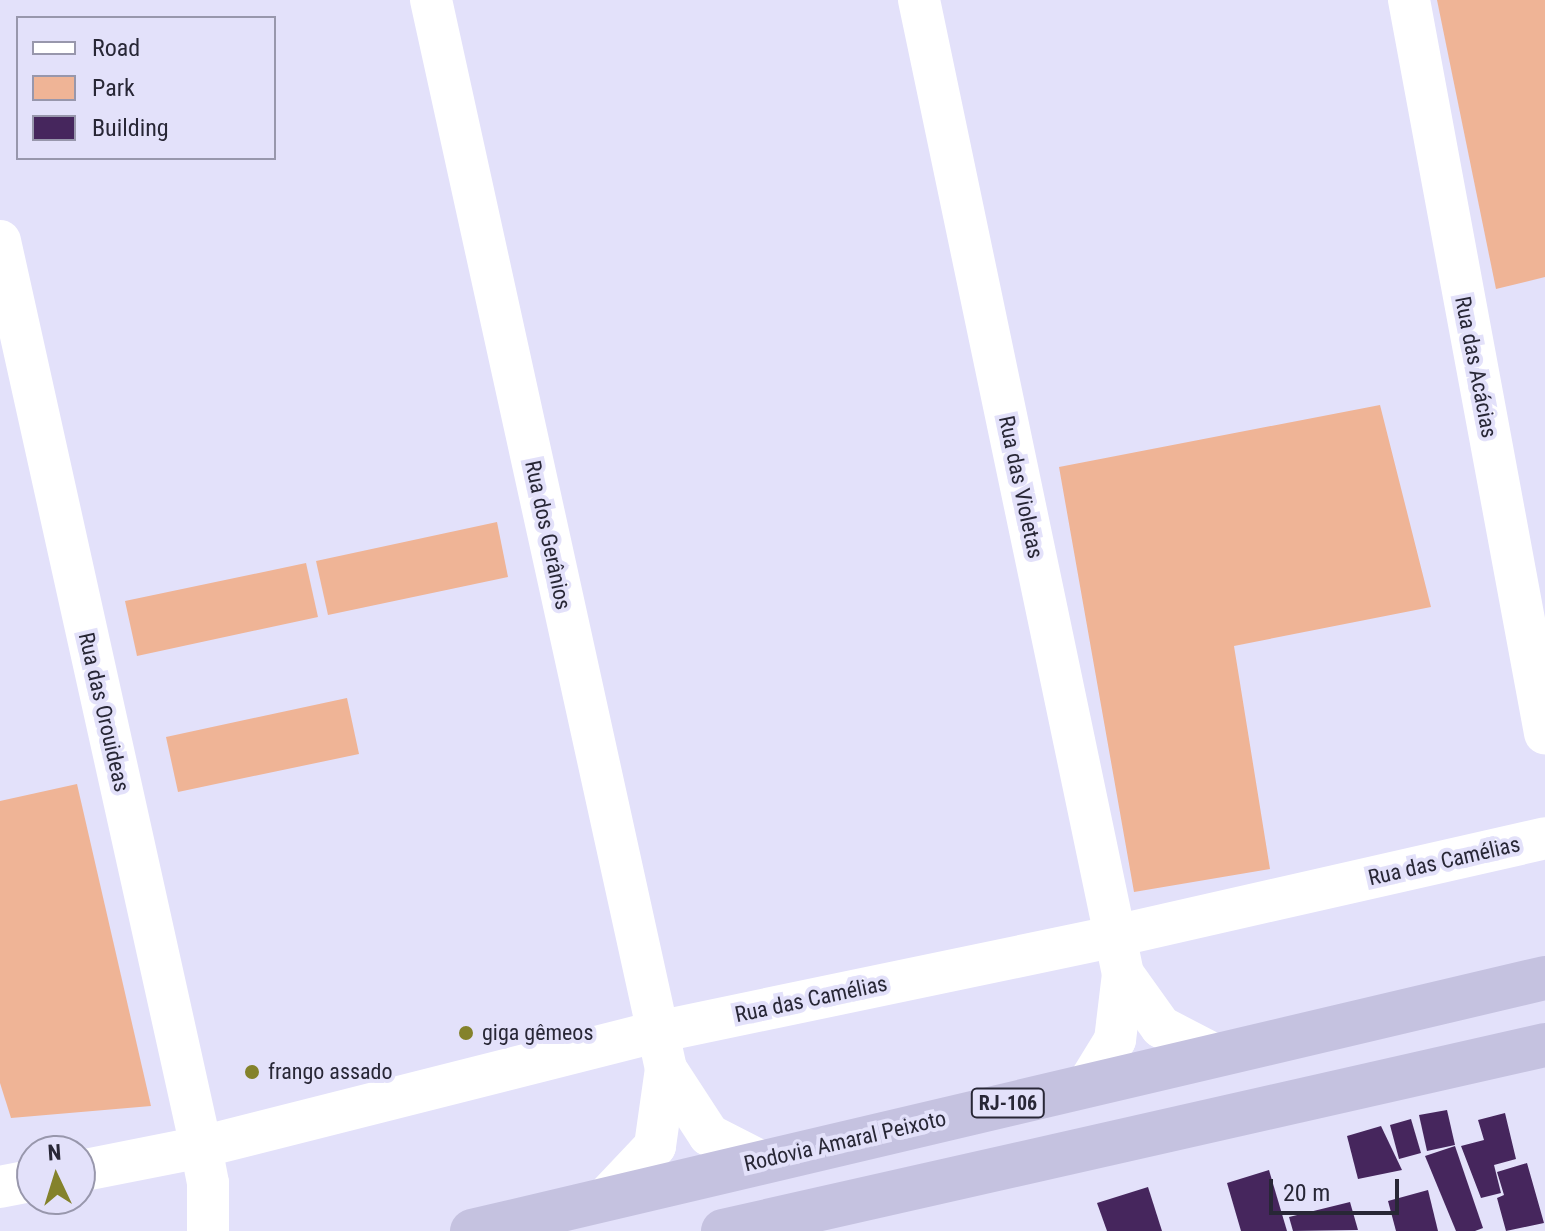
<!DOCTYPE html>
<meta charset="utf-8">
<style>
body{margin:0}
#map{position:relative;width:1545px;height:1231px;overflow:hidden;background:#e3e1fa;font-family:"Roboto Condensed",sans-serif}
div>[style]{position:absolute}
.green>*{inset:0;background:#efb496}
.building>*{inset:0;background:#46265d}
.minor>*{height:42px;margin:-21px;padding:0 21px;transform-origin:21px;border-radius:21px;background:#fff}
.trunk>*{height:44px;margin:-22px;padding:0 22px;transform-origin:22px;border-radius:22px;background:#c5c2e0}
.dots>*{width:22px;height:22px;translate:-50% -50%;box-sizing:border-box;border:4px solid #e3e1fa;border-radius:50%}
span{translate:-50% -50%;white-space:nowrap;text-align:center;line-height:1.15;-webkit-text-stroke:8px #e3e1fa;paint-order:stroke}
.shield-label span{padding:2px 6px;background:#e3e1fa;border:2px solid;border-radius:6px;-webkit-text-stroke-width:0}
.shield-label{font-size:20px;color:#282736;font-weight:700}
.street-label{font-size:22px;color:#282736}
.poi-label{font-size:22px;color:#282736}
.left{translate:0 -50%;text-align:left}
.legend{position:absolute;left:16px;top:16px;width:260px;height:144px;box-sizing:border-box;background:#e3e1fa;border:2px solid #9897ac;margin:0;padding:10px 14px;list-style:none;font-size:24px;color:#282736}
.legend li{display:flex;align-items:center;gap:16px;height:40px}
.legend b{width:40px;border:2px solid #9897ac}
.north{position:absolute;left:16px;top:1135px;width:80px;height:80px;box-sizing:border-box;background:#e3e1fa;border:2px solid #9897ac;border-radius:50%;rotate:356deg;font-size:22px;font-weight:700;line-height:32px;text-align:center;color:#282736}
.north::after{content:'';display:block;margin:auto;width:28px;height:36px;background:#84822b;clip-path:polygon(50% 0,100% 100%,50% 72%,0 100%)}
.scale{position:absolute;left:1269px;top:1179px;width:130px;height:36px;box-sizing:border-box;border:4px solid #282736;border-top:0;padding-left:10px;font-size:24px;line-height:28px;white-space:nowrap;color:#282736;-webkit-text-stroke:6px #e3e1fa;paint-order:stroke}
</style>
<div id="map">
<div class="green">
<div style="clip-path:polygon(1437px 0,1545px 0,1545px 277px,1496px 289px)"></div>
<div style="clip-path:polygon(1380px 405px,1431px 607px,1234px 646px,1270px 869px,1134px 892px,1059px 467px)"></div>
<div style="clip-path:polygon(497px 522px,508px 577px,328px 615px,316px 561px)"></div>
<div style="clip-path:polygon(306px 563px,318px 617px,137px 656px,125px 601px)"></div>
<div style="clip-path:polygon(347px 698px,359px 754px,178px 792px,166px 737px)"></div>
<div style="clip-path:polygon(77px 784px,151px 1106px,11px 1118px,0 1083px,0 801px)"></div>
</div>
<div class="building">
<div style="clip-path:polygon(1447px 1110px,1455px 1145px,1427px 1151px,1419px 1115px)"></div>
<div style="clip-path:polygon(1505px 1113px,1516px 1159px,1494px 1165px,1501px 1193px,1481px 1198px,1461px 1146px,1484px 1140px,1478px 1120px)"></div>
<div style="clip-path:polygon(1411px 1119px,1421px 1153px,1399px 1159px,1390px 1125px)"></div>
<div style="clip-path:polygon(1381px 1126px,1402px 1170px,1358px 1179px,1347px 1136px)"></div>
<div style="clip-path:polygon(1455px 1146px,1483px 1228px,1475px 1231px,1456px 1231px,1425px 1156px)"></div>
<div style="clip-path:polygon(1527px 1163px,1544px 1223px,1506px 1231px,1497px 1198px,1504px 1195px,1497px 1172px)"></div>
<div style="clip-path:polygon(1269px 1170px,1287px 1231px,1241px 1231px,1227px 1183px)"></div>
<div style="clip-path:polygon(1148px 1187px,1162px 1231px,1107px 1231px,1097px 1203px)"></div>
<div style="clip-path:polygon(1428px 1190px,1438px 1231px,1396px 1231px,1388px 1201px)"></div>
<div style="clip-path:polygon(1350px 1202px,1358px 1230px,1293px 1231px,1289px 1217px)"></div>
</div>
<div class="minor">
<div style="left:431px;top:0;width:1095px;rotate:77.6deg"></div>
<div style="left:666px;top:1069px;width:79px;rotate:56.9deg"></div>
<div style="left:709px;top:1135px;width:57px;rotate:27deg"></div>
<div style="left:919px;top:0;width:995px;rotate:78.17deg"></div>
<div style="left:1123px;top:974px;width:66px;rotate:96.9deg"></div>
<div style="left:1115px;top:1040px;width:52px;rotate:121.5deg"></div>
<div style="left:1409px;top:0;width:746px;rotate:79.49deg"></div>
<div style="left:0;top:241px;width:928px;rotate:77.49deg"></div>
<div style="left:201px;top:1147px;width:37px;rotate:79deg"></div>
<div style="left:208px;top:1183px;width:48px;rotate:90deg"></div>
<div style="left:1123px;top:974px;width:65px;rotate:54.4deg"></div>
<div style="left:1161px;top:1027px;width:59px;rotate:27.4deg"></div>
<div style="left:80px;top:1171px;width:123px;rotate:-11.2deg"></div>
<div style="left:201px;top:1147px;width:470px;rotate:-14.2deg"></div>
<div style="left:657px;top:1032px;width:468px;rotate:-11.8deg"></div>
<div style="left:1115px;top:936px;width:441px;rotate:-12.8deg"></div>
<div style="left:0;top:1187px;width:33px;rotate:-11deg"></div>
<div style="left:607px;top:1197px;width:70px;rotate:-46.7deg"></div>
<div style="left:655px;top:1146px;width:78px;rotate:-81.9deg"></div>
</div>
<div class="trunk">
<div style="left:472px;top:1231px;width:1102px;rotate:-13.27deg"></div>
<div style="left:723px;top:1231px;width:843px;rotate:-12.75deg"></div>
</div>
<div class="dots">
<div style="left:466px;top:1033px;background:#84822b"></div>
<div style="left:252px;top:1072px;background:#84822b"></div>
</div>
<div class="shield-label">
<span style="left:1008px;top:1103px">RJ-106</span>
</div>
<div class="street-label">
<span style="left:1476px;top:367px;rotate:79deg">Rua das Acácias</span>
<span style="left:1021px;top:487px;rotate:78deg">Rua das Violetas</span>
<span style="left:548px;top:535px;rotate:78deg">Rua dos Gerânios</span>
<span style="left:104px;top:712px;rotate:77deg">Rua das Orouideas</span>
<span style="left:1444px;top:861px;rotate:-13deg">Rua das Camélias</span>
<span style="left:811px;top:999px;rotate:-12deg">Rua das Camélias</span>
<span style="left:845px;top:1141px;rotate:-13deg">Rodovia Amaral Peixoto</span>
</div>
<div class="poi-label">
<span class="left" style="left:482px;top:1033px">giga gêmeos</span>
<span class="left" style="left:268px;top:1072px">frango assado</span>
</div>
<ul class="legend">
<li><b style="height:10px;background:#fff"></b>Road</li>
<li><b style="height:22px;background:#efb496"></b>Park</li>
<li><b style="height:22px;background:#46265d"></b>Building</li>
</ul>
<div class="north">N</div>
<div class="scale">20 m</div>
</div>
